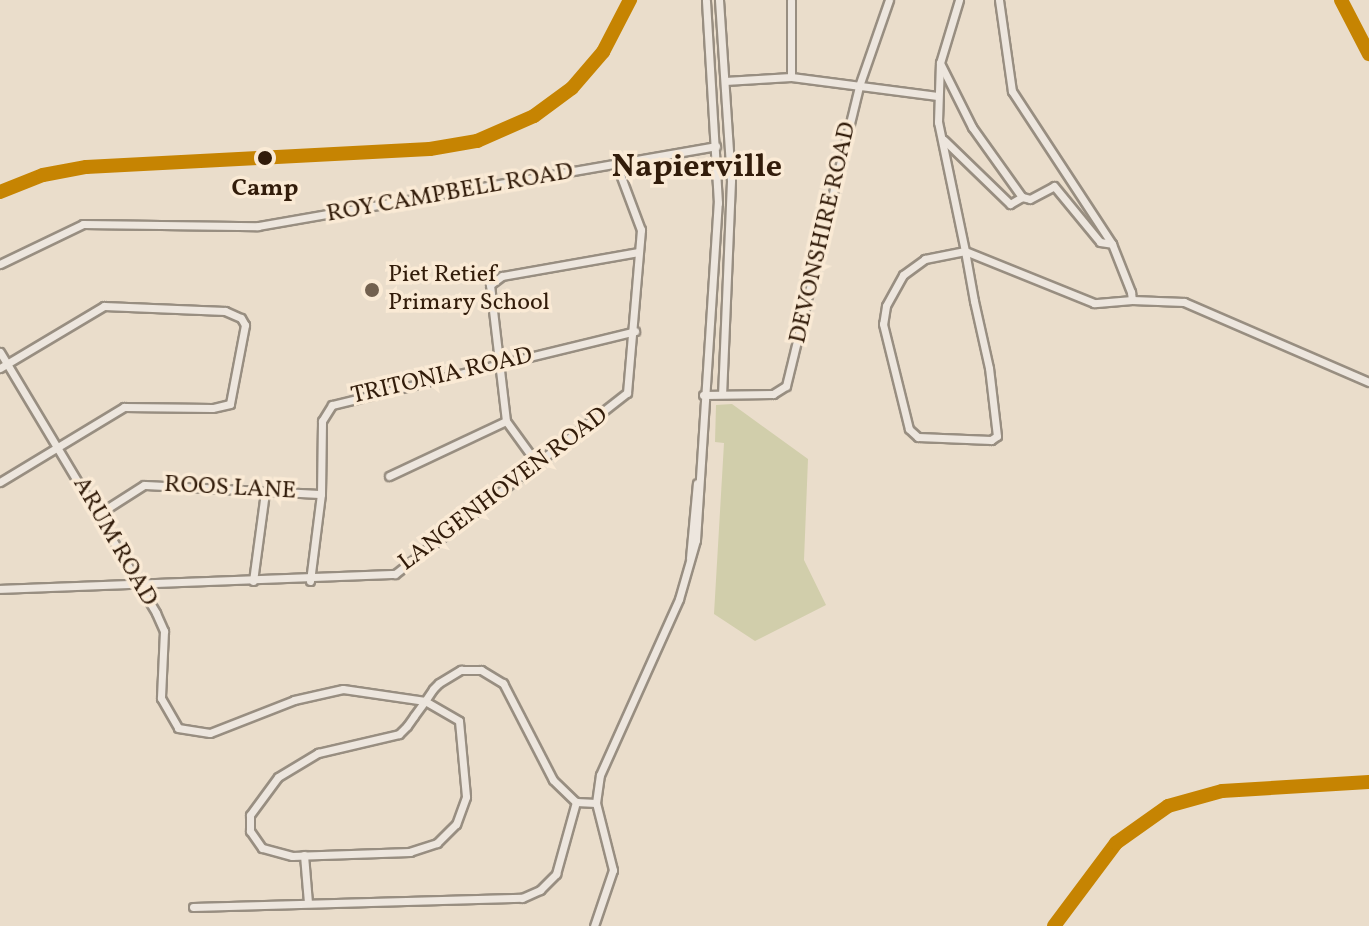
<!DOCTYPE html>
<style>
body{margin:0}
#map{position:relative;width:1369px;height:926px;overflow:hidden;background:#eaddcb;font-family:Vollkorn,serif}
div>[style]{position:absolute}
.green>*{inset:0;background:#d1ceab}
.roads{filter:drop-shadow(2px 0 #988e81) drop-shadow(-2px 0 #988e81) drop-shadow(0 2px #988e81) drop-shadow(0 -2px #988e81)}
.minor>*{height:7px;margin:-3.5px;padding:0 3.5px;transform-origin:3.5px;border-radius:3.5px;background:#ede6de}
.rail>*{height:5px;margin-top:-2.5px;transform-origin:0;background:repeating-linear-gradient(90deg,#faead5 0 6px,#a9a299 0 12px);box-sizing:border-box;border-block:2px solid #a9a299}
.rail-1>*{height:14px;margin:-7px;padding:0 7px;transform-origin:7px;border-radius:7px;background:#c68402}
.dots>*{width:22px;height:22px;translate:-50% -50%;box-sizing:border-box;border:4px solid #faead5;border-radius:50%}
span{translate:-50% -50%;white-space:nowrap;text-align:center;line-height:1.15;-webkit-text-stroke:7px #faead5;paint-order:stroke}
.stop-label{font-size:24px;color:#321c0a;font-weight:700}
.street-label{font-size:24px;color:#321c0a}
.poi-label{font-size:24px;color:#321c0a}
.left{translate:0 -50%;text-align:left}
.district-label{font-size:32px;color:#321c0a;font-weight:700}
</style>
<div id="map">
<div class="green">
<div style="clip-path:polygon(732px 404px,808px 459px,804px 560px,826px 605px,755px 641px,714px 614px,724px 443px,715px 442px,716px 405px)"></div>
</div>
<div class="roads">
<div class="minor">
<div style="left:719px;top:0;width:181px;rotate:86.2deg"></div>
<div style="left:731px;top:181px;width:213px;rotate:92.4deg"></div>
<div style="left:791px;top:0;width:77px;rotate:90deg"></div>
<div style="left:999px;top:0;width:92px;rotate:81.9deg"></div>
<div style="left:1012px;top:91px;width:183px;rotate:56.8deg"></div>
<div style="left:940px;top:63px;width:72px;rotate:63.4deg"></div>
<div style="left:972px;top:127px;width:86px;rotate:54.5deg"></div>
<div style="left:1022px;top:197px;width:8px;rotate:14deg"></div>
<div style="left:1030px;top:199px;width:27px;rotate:-28deg"></div>
<div style="left:1054px;top:186px;width:72px;rotate:50.6deg"></div>
<div style="left:1100px;top:242px;width:12px;rotate:9deg"></div>
<div style="left:1112px;top:244px;width:52px;rotate:68.4deg"></div>
<div style="left:1131px;top:292px;width:8px;rotate:83deg"></div>
<div style="left:1132px;top:300px;width:38px;rotate:175deg"></div>
<div style="left:1094px;top:303px;width:139px;rotate:-158deg"></div>
<div style="left:965px;top:251px;width:41px;rotate:168.7deg"></div>
<div style="left:925px;top:259px;width:27px;rotate:144deg"></div>
<div style="left:903px;top:275px;width:35px;rotate:119deg"></div>
<div style="left:886px;top:306px;width:18px;rotate:99deg"></div>
<div style="left:883px;top:324px;width:108px;rotate:76.1deg"></div>
<div style="left:909px;top:429px;width:12px;rotate:42deg"></div>
<div style="left:918px;top:437px;width:73px;rotate:2.4deg"></div>
<div style="left:991px;top:440px;width:7px;rotate:-34deg"></div>
<div style="left:997px;top:436px;width:68px;rotate:-96.7deg"></div>
<div style="left:989px;top:368px;width:69px;rotate:-102.6deg"></div>
<div style="left:974px;top:301px;width:51px;rotate:-100.2deg"></div>
<div style="left:965px;top:251px;width:132px;rotate:-101.8deg"></div>
<div style="left:938px;top:122px;width:59px;rotate:-88.1deg"></div>
<div style="left:940px;top:63px;width:66px;rotate:-73.2deg"></div>
<div style="left:725px;top:81px;width:66px;rotate:-3.5deg"></div>
<div style="left:791px;top:77px;width:148px;rotate:7.4deg"></div>
<div style="left:944px;top:140px;width:92px;rotate:44.1deg"></div>
<div style="left:1010px;top:204px;width:14px;rotate:-30deg"></div>
<div style="left:0;top:264px;width:92px;rotate:-25.7deg"></div>
<div style="left:83px;top:224px;width:175px;rotate:0.7deg"></div>
<div style="left:258px;top:226px;width:465px;rotate:-9.9deg"></div>
<div style="left:1132px;top:300px;width:52px;rotate:2.2deg"></div>
<div style="left:1184px;top:302px;width:202px;rotate:23.4deg"></div>
<div style="left:0;top:352px;width:304px;rotate:59.1deg"></div>
<div style="left:156px;top:613px;width:20px;rotate:66deg"></div>
<div style="left:164px;top:631px;width:67px;rotate:92.6deg"></div>
<div style="left:161px;top:698px;width:34px;rotate:60deg"></div>
<div style="left:178px;top:728px;width:32px;rotate:9deg"></div>
<div style="left:210px;top:733px;width:90px;rotate:-21.4deg"></div>
<div style="left:294px;top:700px;width:50px;rotate:-12.7deg"></div>
<div style="left:343px;top:689px;width:83px;rotate:8.3deg"></div>
<div style="left:425px;top:701px;width:39px;rotate:30deg"></div>
<div style="left:459px;top:721px;width:76px;rotate:84.7deg"></div>
<div style="left:466px;top:797px;width:29px;rotate:110deg"></div>
<div style="left:456px;top:824px;width:27px;rotate:135deg"></div>
<div style="left:437px;top:843px;width:28px;rotate:162deg"></div>
<div style="left:410px;top:852px;width:118px;rotate:178.1deg"></div>
<div style="left:292px;top:856px;width:31px;rotate:-165deg"></div>
<div style="left:262px;top:848px;width:21px;rotate:-125deg"></div>
<div style="left:250px;top:831px;width:16px;rotate:-90deg"></div>
<div style="left:250px;top:815px;width:47px;rotate:-53.6deg"></div>
<div style="left:278px;top:777px;width:47px;rotate:-31deg"></div>
<div style="left:318px;top:753px;width:83px;rotate:-13.2deg"></div>
<div style="left:399px;top:734px;width:11px;rotate:-45deg"></div>
<div style="left:407px;top:726px;width:12px;rotate:-55deg"></div>
<div style="left:414px;top:716px;width:19px;rotate:-54deg"></div>
<div style="left:425px;top:701px;width:14px;rotate:-56deg"></div>
<div style="left:433px;top:689px;width:8px;rotate:-45deg"></div>
<div style="left:439px;top:683px;width:26px;rotate:-31deg"></div>
<div style="left:461px;top:670px;width:20px"></div>
<div style="left:481px;top:670px;width:26px;rotate:31deg"></div>
<div style="left:503px;top:683px;width:109px;rotate:62.7deg"></div>
<div style="left:553px;top:780px;width:32px;rotate:44deg"></div>
<div style="left:576px;top:802px;width:20px;rotate:3deg"></div>
<div style="left:0;top:368px;width:121px;rotate:-30.8deg"></div>
<div style="left:104px;top:306px;width:121px;rotate:2.4deg"></div>
<div style="left:225px;top:311px;width:17px;rotate:24deg"></div>
<div style="left:241px;top:318px;width:8px;rotate:60deg"></div>
<div style="left:245px;top:325px;width:80px;rotate:100.8deg"></div>
<div style="left:230px;top:404px;width:18px;rotate:167deg"></div>
<div style="left:212px;top:408px;width:88px;rotate:-179.3deg"></div>
<div style="left:124px;top:407px;width:145px;rotate:148.8deg"></div>
<div style="left:703px;top:395px;width:70px;rotate:-0.8deg"></div>
<div style="left:773px;top:394px;width:15px;rotate:-32deg"></div>
<div style="left:786px;top:386px;width:309px;rotate:-76.3deg"></div>
<div style="left:859px;top:86px;width:91px;rotate:-70.8deg"></div>
<div style="left:538px;top:465px;width:54px;rotate:-126deg"></div>
<div style="left:506px;top:421px;width:137px;rotate:-96.7deg"></div>
<div style="left:490px;top:285px;width:15px;rotate:-37deg"></div>
<div style="left:502px;top:276px;width:138px;rotate:-10deg"></div>
<div style="left:389px;top:476px;width:129px;rotate:-25.2deg"></div>
<div style="left:100px;top:513px;width:52px;rotate:-32.5deg"></div>
<div style="left:144px;top:485px;width:177px;rotate:2.9deg"></div>
<div style="left:690px;top:558px;width:75px;rotate:-84.7deg"></div>
<div style="left:253px;top:581px;width:90px;rotate:-82.3deg"></div>
<div style="left:310px;top:581px;width:88px;rotate:-82.8deg"></div>
<div style="left:321px;top:494px;width:73px;rotate:-89.2deg"></div>
<div style="left:322px;top:421px;width:19px;rotate:-58deg"></div>
<div style="left:332px;top:405px;width:312px;rotate:-13.7deg"></div>
<div style="left:0;top:589px;width:395px;rotate:-2.2deg"></div>
<div style="left:395px;top:574px;width:294px;rotate:-38deg"></div>
<div style="left:627px;top:393px;width:164px;rotate:-85.1deg"></div>
<div style="left:641px;top:230px;width:68px;rotate:-110.6deg"></div>
<div style="left:304px;top:855px;width:48px;rotate:85.2deg"></div>
<div style="left:193px;top:907px;width:329px;rotate:-1.6deg"></div>
<div style="left:522px;top:898px;width:20px;rotate:-24deg"></div>
<div style="left:540px;top:890px;width:23px;rotate:-45deg"></div>
<div style="left:556px;top:874px;width:75px;rotate:-74.5deg"></div>
<div style="left:594px;top:926px;width:59px;rotate:-71.3deg"></div>
<div style="left:613px;top:870px;width:69px;rotate:-104.2deg"></div>
<div style="left:596px;top:803px;width:28px;rotate:-82deg"></div>
<div style="left:600px;top:775px;width:193px;rotate:-65.8deg"></div>
<div style="left:679px;top:599px;width:61px;rotate:-73.9deg"></div>
<div style="left:696px;top:540px;width:338px;rotate:-86.3deg"></div>
<div style="left:718px;top:203px;width:203px;rotate:-93.4deg"></div>
</div>
</div>
<div class="rail">
<div style="left:1341px;top:0;width:61px;rotate:62.6deg"></div>
<div style="left:0;top:192px;width:46px;rotate:-21.6deg"></div>
<div style="left:43px;top:175px;width:44px;rotate:-10.5deg"></div>
<div style="left:86px;top:167px;width:344px;rotate:-3deg"></div>
<div style="left:430px;top:149px;width:48px;rotate:-9.7deg"></div>
<div style="left:477px;top:141px;width:62px;rotate:-23.7deg"></div>
<div style="left:534px;top:116px;width:47px;rotate:-36.4deg"></div>
<div style="left:572px;top:88px;width:48px;rotate:-49.3deg"></div>
<div style="left:603px;top:52px;width:59px;rotate:-62.6deg"></div>
<div style="left:1054px;top:926px;width:104px;rotate:-53.2deg"></div>
<div style="left:1116px;top:843px;width:64px;rotate:-35.4deg"></div>
<div style="left:1168px;top:806px;width:56px;rotate:-15.5deg"></div>
<div style="left:1222px;top:791px;width:147px;rotate:-3.5deg"></div>
</div>
<div class="rail-1">
<div style="left:1341px;top:0;width:61px;rotate:62.6deg"></div>
<div style="left:0;top:192px;width:46px;rotate:-21.6deg"></div>
<div style="left:43px;top:175px;width:44px;rotate:-10.5deg"></div>
<div style="left:86px;top:167px;width:344px;rotate:-3deg"></div>
<div style="left:430px;top:149px;width:48px;rotate:-9.7deg"></div>
<div style="left:477px;top:141px;width:62px;rotate:-23.7deg"></div>
<div style="left:534px;top:116px;width:47px;rotate:-36.4deg"></div>
<div style="left:572px;top:88px;width:48px;rotate:-49.3deg"></div>
<div style="left:603px;top:52px;width:59px;rotate:-62.6deg"></div>
<div style="left:1054px;top:926px;width:104px;rotate:-53.2deg"></div>
<div style="left:1116px;top:843px;width:64px;rotate:-35.4deg"></div>
<div style="left:1168px;top:806px;width:56px;rotate:-15.5deg"></div>
<div style="left:1222px;top:791px;width:147px;rotate:-3.5deg"></div>
</div>
<div class="dots">
<div style="left:265px;top:158px;background:#321c0a"></div>
<div style="left:372px;top:290px;background:#72604e"></div>
</div>
<div class="stop-label">
<span style="left:265px;top:190px">Camp</span>
</div>
<div class="street-label">
<span style="left:450px;top:194px;rotate:-10deg">ROY CAMPBELL ROAD</span>
<span style="left:824px;top:233px;rotate:-77deg">DEVONSHIRE ROAD</span>
<span style="left:442px;top:377px;rotate:-13deg">TRITONIA ROAD</span>
<span style="left:230px;top:489px;rotate:3deg">ROOS LANE</span>
<span style="left:504px;top:490px;rotate:-37deg">LANGENHOVEN ROAD</span>
<span style="left:114px;top:542px;rotate:60deg">ARUM ROAD</span>
</div>
<div class="poi-label">
<span class="left" style="left:388px;top:290px">Piet Retief<br>Primary School</span>
</div>
<div class="district-label">
<span style="left:697px;top:168px">Napierville</span>
</div>
</div>
